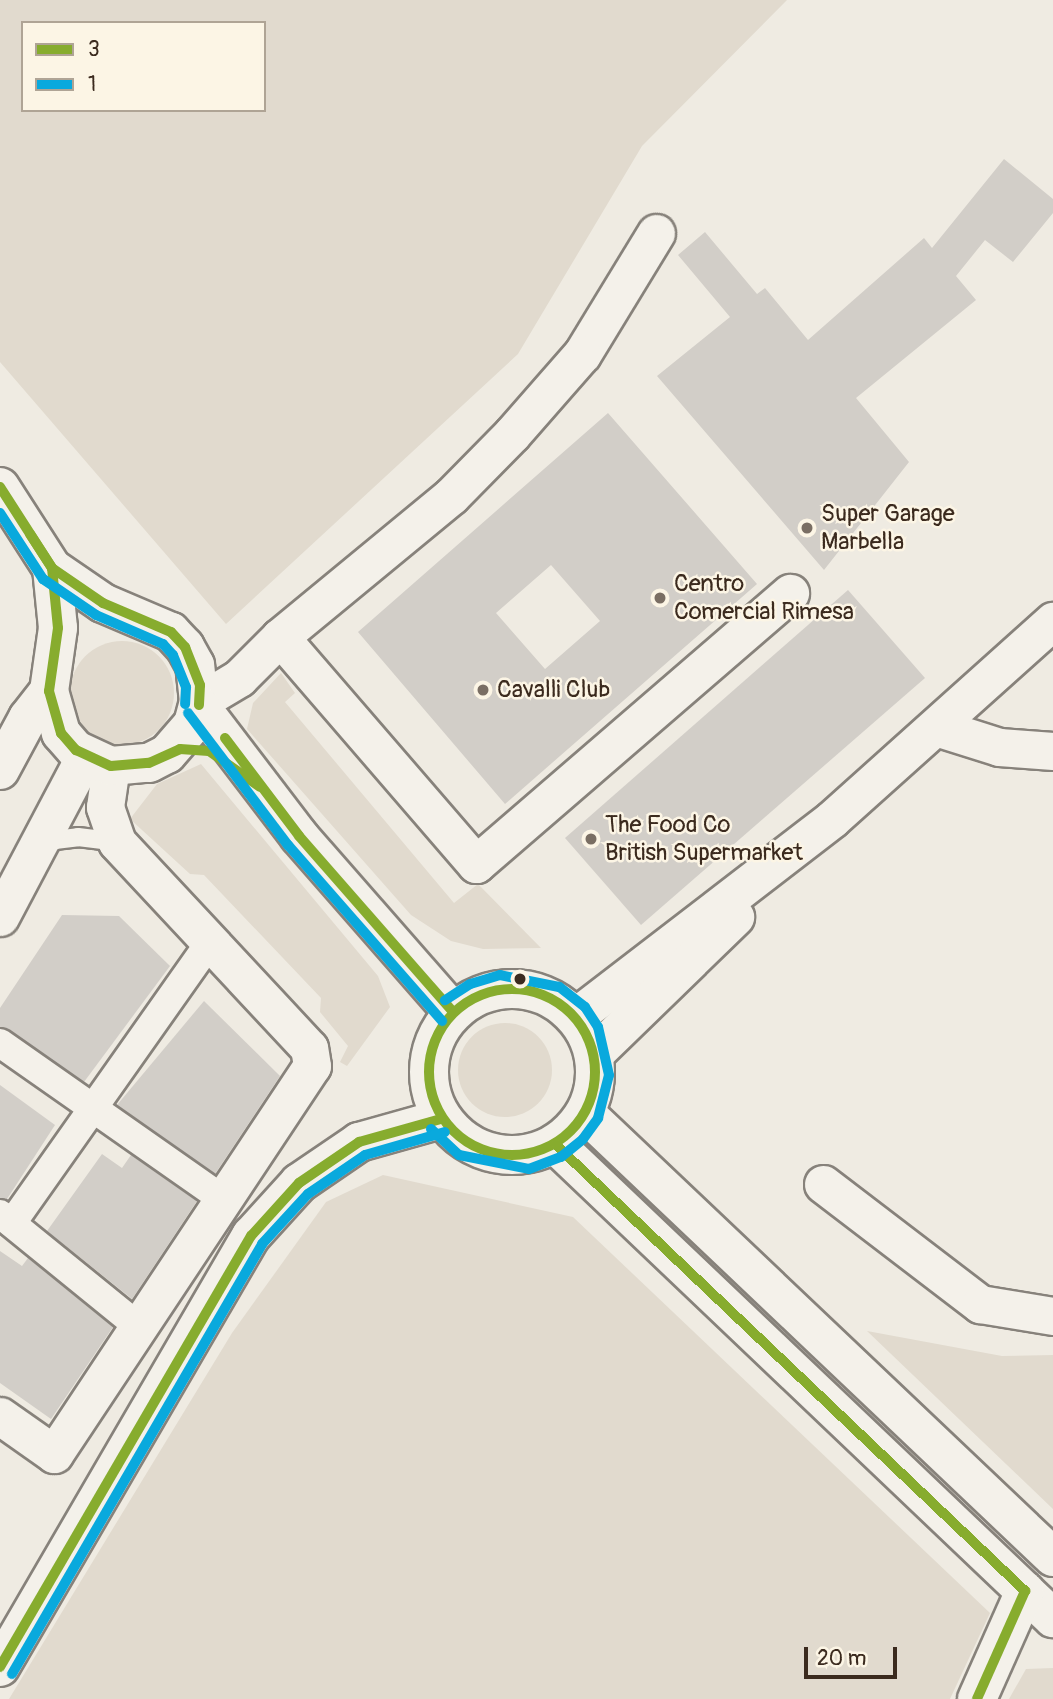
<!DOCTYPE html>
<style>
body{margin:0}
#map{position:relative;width:1053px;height:1699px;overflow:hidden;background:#efebe2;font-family:Pangolin,sans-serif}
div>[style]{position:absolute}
.green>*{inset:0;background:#e1dace}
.round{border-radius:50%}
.building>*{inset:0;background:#d2cec8}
.roads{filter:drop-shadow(2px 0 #87827b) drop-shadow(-2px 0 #87827b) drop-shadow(0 2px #87827b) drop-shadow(0 -2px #87827b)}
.service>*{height:18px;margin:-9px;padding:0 9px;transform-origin:9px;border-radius:9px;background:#f4f1ea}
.pedestrian>*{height:28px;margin:-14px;padding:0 14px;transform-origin:14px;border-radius:14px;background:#f4f1ea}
.minor>*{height:37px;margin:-18.5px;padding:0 18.5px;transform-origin:18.5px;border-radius:18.5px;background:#f4f1ea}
.tertiary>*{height:38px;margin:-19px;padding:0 19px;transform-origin:19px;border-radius:19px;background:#f4f1ea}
.tertiary>.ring{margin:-19px;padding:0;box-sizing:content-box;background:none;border:38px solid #f4f1ea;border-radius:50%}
.primary>*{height:38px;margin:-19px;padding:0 19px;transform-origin:19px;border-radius:19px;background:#f4f1ea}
.bus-1>*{height:10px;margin:-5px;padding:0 5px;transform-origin:5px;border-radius:5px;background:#87ac2e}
.bus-1>.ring{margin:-5px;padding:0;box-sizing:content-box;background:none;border:10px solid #87ac2e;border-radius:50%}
.bus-2>*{height:10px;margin:-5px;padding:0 5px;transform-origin:5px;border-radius:5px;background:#09a9dd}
.dots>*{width:19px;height:19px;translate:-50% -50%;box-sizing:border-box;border:4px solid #fcf5e5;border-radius:50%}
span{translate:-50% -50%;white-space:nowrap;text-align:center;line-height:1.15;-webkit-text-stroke:5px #fcf5e5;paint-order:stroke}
.poi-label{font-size:24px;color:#3b2a1e}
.left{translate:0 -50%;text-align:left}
.legend{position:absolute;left:21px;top:21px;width:245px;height:91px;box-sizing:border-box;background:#fcf5e5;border:2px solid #afa495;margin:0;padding:9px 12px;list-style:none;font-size:21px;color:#3b2a1e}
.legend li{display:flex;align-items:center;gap:14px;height:35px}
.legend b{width:35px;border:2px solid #afa495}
.scale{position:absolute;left:804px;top:1647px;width:93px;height:32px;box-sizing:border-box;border:4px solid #3b2a1e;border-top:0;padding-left:9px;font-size:21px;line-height:24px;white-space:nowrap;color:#3b2a1e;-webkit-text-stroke:5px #fcf5e5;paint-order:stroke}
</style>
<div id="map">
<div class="green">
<div style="clip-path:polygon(evenodd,0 0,787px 0,642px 146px,518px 354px,226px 624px,0 362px,0 0,23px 23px,264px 23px,264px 110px,23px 110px,23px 23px)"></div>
<div class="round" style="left:70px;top:641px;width:104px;height:104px"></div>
<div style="clip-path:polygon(281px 673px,295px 693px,285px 702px,454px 903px,478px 884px,541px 948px,483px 949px,451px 941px,411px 915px,247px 729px,253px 703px)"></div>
<div style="clip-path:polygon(201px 764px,378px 976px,390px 1007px,347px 1066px,340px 1062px,348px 1046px,320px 1012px,321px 998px,204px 875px,190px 874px,130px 819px,157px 784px)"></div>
<div class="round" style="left:458px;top:1023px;width:94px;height:94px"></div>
<div style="clip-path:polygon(383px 1175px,573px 1217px,990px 1613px,950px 1699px,9px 1699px,232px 1333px,326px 1202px)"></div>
<div style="clip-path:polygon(867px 1331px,1002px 1356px,1053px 1355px,1053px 1509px)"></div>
<div style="clip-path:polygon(1053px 1668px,1053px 1699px,1009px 1699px,1026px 1669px)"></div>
</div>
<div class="building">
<div style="clip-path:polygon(1004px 159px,1053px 199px,1053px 213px,1013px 262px,985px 240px,956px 276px,976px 300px,856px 398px,909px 462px,824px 570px,657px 376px,730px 317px,678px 255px,705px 232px,757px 294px,765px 288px,808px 340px,924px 238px,932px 248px)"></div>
<div style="clip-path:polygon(evenodd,608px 413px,757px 584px,505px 804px,358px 632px,608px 413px,551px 565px,600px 621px,545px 669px,496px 613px,551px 565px)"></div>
<div style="clip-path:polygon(848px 590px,925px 678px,641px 925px,565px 838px)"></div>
<div style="clip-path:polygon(62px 915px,119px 916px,170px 966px,84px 1082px,0 1027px,0 1008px)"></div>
<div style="clip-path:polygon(204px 1001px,280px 1076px,215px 1174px,117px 1105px)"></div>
<div style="clip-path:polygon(0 1085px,55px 1125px,7px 1199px,0 1198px)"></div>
<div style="clip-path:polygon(102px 1154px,122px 1168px,131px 1155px,197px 1201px,132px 1299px,47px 1231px)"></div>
<div style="clip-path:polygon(0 1251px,22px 1266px,28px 1258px,113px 1327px,51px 1419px,0 1383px)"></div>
</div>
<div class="roads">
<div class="service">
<div style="left:42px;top:849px;width:16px;rotate:-35deg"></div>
<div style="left:55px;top:840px;width:23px;rotate:-7deg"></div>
<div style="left:78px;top:837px;width:39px;rotate:7deg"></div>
</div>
<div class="pedestrian">
<div style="left:0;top:1043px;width:274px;rotate:35deg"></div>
<div style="left:0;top:1214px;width:179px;rotate:39.1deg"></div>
<div style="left:12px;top:1223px;width:344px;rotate:-54.8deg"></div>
</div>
<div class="minor">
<div style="left:656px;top:233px;width:142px;rotate:121.4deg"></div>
<div style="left:582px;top:354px;width:106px;rotate:131.2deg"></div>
<div style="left:512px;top:434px;width:87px;rotate:134.5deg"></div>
<div style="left:451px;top:496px;width:222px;rotate:140.5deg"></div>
<div style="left:280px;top:637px;width:300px;rotate:49.2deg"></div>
<div style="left:476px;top:864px;width:415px;rotate:-40.8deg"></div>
<div style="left:199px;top:702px;width:47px;rotate:-31deg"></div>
<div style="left:239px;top:678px;width:58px;rotate:-45deg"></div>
<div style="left:936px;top:727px;width:66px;rotate:17.6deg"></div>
<div style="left:999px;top:747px;width:54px;rotate:4.2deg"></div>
<div style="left:0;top:917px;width:182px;rotate:-62.2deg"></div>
<div style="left:575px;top:1017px;width:324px;rotate:-37.6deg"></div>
<div style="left:832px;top:819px;width:297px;rotate:-41.9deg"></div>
<div style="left:594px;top:1054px;width:197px;rotate:-44.2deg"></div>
<div style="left:823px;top:1184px;width:198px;rotate:37.4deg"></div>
<div style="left:980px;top:1304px;width:74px;rotate:9.3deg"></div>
<div style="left:0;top:1416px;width:66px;rotate:35.1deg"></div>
<div style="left:54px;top:1454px;width:466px;rotate:-56.4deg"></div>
<div style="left:312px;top:1066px;width:18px;rotate:-99deg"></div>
<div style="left:309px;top:1048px;width:282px;rotate:-133deg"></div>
<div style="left:117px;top:842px;width:37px;rotate:-109deg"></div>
<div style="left:105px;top:807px;width:41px;rotate:-81.7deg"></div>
</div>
<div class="tertiary">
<div style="left:0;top:487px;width:96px;rotate:57.3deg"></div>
<div style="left:52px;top:568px;width:60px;rotate:84.3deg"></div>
<div style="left:58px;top:628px;width:64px;rotate:98.1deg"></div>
<div style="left:49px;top:691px;width:44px;rotate:74.1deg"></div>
<div style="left:61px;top:733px;width:23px;rotate:49deg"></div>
<div style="left:76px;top:750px;width:38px;rotate:25deg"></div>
<div style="left:111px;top:766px;width:38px;rotate:-5deg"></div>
<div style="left:149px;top:763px;width:20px;rotate:-27deg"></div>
<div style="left:167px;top:754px;width:40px;rotate:-49deg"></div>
<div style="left:193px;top:724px;width:23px;rotate:-75deg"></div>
<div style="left:199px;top:702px;width:37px;rotate:-96deg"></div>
<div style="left:195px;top:665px;width:21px;rotate:-119deg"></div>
<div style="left:185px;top:647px;width:21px;rotate:-133deg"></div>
<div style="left:171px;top:632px;width:74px;rotate:-156.9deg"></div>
<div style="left:103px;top:603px;width:62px;rotate:-145.5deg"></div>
<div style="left:199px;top:705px;width:165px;rotate:52.6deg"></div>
<div style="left:299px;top:836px;width:234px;rotate:48.8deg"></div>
<div style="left:0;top:770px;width:59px;rotate:-61.7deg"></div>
<div style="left:28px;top:718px;width:34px;rotate:-52deg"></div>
<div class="ring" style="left:429px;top:989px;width:128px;height:128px"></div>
<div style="left:585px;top:1113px;width:645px;rotate:43.49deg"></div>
<div style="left:555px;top:1144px;width:688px;rotate:43.59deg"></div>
<div style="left:977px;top:1699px;width:118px;rotate:-66deg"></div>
</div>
<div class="primary">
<div style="left:0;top:1667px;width:499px;rotate:-59.8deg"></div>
<div style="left:251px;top:1236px;width:72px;rotate:-47.8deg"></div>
<div style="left:299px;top:1183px;width:73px;rotate:-34.3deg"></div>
<div style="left:359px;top:1142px;width:85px;rotate:-15.7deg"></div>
</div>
</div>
<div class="bus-1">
<div style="left:0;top:487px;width:96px;rotate:57.3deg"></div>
<div style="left:52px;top:568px;width:60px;rotate:84.3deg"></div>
<div style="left:58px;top:628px;width:64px;rotate:98.1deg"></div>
<div style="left:49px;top:691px;width:44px;rotate:74.1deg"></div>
<div style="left:61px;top:733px;width:23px;rotate:49deg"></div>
<div style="left:76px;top:750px;width:38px;rotate:25deg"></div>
<div style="left:111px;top:766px;width:38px;rotate:-5deg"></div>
<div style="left:149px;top:763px;width:34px;rotate:-24deg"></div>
<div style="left:180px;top:749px;width:29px;rotate:4deg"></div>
<div style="left:209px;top:751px;width:62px;rotate:35.2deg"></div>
<div style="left:30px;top:534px;width:40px;rotate:57.1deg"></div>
<div style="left:52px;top:568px;width:62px;rotate:34.5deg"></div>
<div style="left:103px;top:603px;width:74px;rotate:23.1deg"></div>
<div style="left:171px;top:632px;width:21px;rotate:47deg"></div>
<div style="left:185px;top:647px;width:41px;rotate:68.5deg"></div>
<div style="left:200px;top:685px;width:20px;rotate:93deg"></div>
<div style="left:225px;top:738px;width:123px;rotate:52.9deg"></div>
<div style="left:299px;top:836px;width:234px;rotate:48.8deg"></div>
<div class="ring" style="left:429px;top:989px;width:156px;height:156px"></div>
<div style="left:555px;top:1144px;width:649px;rotate:43.56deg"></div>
<div style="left:1025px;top:1591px;width:118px;rotate:114deg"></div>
<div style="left:0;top:1667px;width:499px;rotate:-59.8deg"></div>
<div style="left:251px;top:1236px;width:72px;rotate:-47.8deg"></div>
<div style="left:299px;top:1183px;width:73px;rotate:-34.3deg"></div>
<div style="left:359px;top:1142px;width:85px;rotate:-15.7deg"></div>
</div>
<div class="bus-2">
<div style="left:0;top:513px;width:79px;rotate:56.9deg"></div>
<div style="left:43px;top:579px;width:64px;rotate:34.2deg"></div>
<div style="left:96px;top:615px;width:73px;rotate:23.4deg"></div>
<div style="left:163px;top:644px;width:15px;rotate:48deg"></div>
<div style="left:173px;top:655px;width:35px;rotate:68deg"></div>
<div style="left:186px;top:687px;width:17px;rotate:93deg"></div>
<div style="left:188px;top:713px;width:166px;rotate:52.9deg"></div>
<div style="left:288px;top:845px;width:234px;rotate:48.8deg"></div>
<div style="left:431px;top:1129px;width:38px;rotate:43deg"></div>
<div style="left:459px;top:1155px;width:71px;rotate:11.3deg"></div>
<div style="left:529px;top:1169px;width:34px;rotate:-21deg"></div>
<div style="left:561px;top:1157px;width:28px;rotate:-39deg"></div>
<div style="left:583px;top:1139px;width:26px;rotate:-54deg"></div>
<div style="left:598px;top:1118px;width:44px;rotate:-75.7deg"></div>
<div style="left:609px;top:1075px;width:49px;rotate:-102.9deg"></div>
<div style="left:598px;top:1027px;width:24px;rotate:-123deg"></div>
<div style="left:585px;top:1007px;width:33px;rotate:-142deg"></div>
<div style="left:559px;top:987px;width:60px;rotate:-168.5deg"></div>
<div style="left:500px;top:975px;width:31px;rotate:163deg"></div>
<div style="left:470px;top:984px;width:30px;rotate:147deg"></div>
<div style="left:12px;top:1674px;width:497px;rotate:-59.8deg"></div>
<div style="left:262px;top:1244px;width:68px;rotate:-47.4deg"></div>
<div style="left:308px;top:1194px;width:69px;rotate:-34.4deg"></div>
<div style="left:365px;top:1155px;width:83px;rotate:-16deg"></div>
</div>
<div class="dots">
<div style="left:807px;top:528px;background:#7a6e63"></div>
<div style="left:660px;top:598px;background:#7a6e63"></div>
<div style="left:483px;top:690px;background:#7a6e63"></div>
<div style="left:591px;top:839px;background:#7a6e63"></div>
<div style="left:520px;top:979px;background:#3b2a1e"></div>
</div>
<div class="poi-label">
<span class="left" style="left:821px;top:528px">Super Garage<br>Marbella</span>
<span class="left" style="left:674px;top:598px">Centro<br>Comercial Rimesa</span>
<span class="left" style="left:497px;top:690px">Cavalli Club</span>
<span class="left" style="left:605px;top:839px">The Food Co<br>British Supermarket</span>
</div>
<ul class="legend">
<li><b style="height:9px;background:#87ac2e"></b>3</li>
<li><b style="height:9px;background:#09a9dd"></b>1</li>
</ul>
<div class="scale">20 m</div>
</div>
